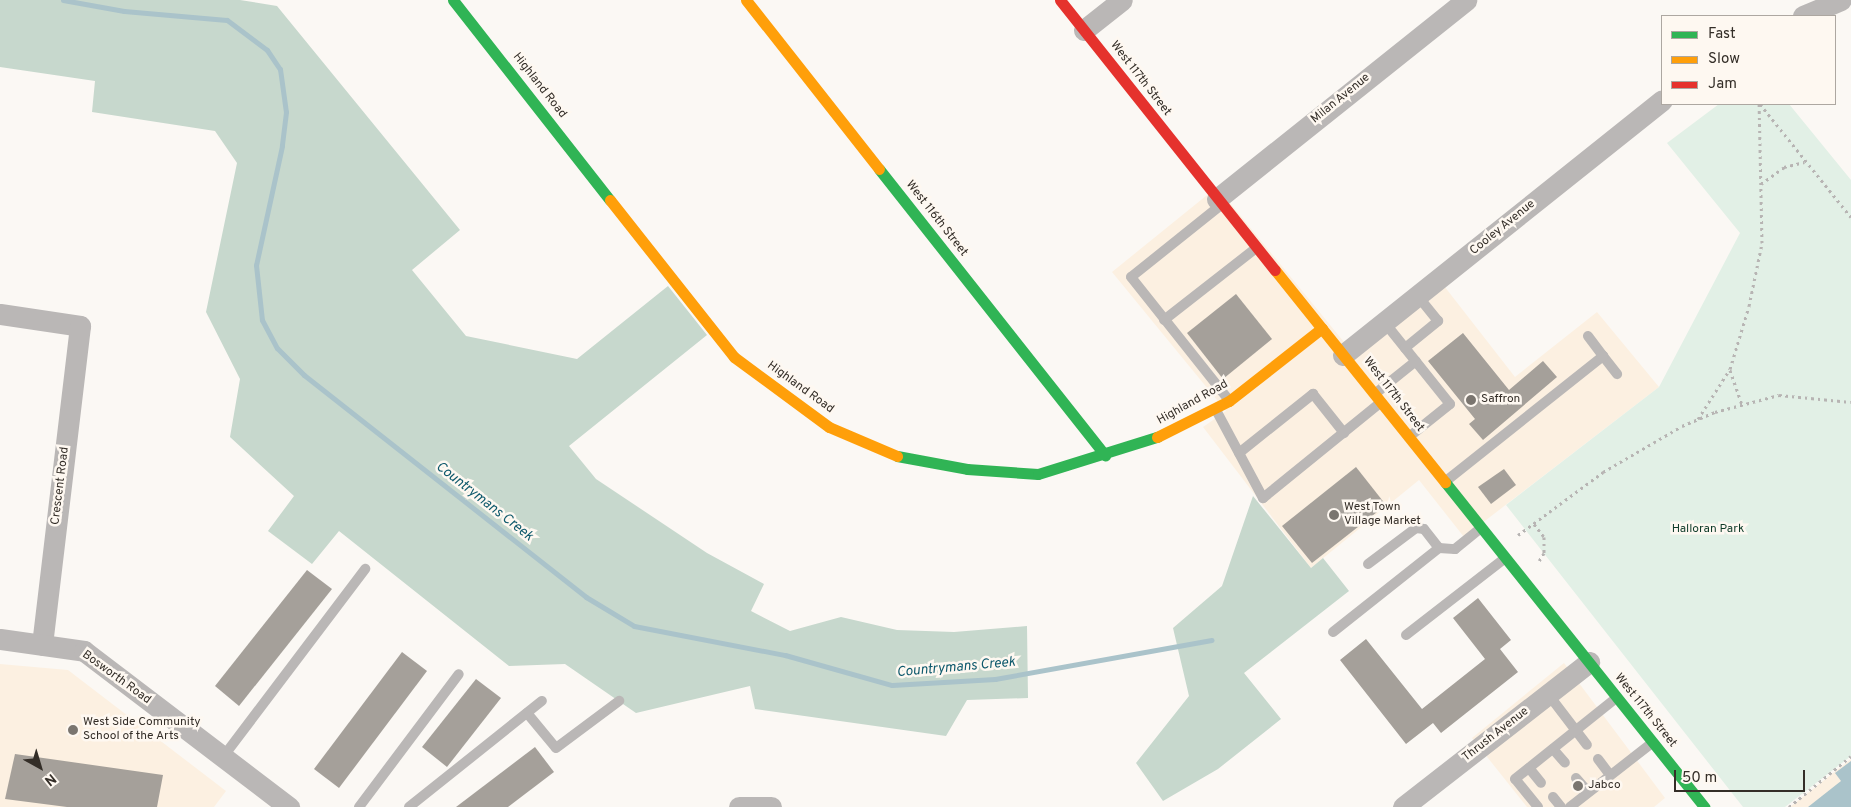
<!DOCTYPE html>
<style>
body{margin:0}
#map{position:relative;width:1851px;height:807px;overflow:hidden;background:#fbf8f4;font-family:Overpass,sans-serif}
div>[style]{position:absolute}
.built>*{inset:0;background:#fcf0e1}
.green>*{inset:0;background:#e2f0e6}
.forest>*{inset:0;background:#c7d8cd}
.water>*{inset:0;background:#aac3ca}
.stream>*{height:5px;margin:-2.5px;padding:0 2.5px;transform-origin:2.5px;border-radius:2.5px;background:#aac3ca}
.building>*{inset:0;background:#a5a09a}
.path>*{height:3px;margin-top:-1.5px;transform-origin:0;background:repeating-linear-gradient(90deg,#b7b4b3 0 2.5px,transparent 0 6.5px)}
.lane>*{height:10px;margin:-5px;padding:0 5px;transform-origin:5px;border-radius:5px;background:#bab7b6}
.street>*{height:21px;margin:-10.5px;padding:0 10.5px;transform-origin:10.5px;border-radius:10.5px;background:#bab7b6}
.fast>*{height:11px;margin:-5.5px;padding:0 5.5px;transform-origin:5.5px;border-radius:5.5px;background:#30b455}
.slow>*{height:11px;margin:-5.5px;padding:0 5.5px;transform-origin:5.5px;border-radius:5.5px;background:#ff9f0a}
.jam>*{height:11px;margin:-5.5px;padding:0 5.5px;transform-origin:5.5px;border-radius:5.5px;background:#e5322d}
.dots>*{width:14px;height:14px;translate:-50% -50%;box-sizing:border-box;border:2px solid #fef8f1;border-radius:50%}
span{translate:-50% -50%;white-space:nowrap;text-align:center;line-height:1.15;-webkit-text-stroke:5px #fef8f1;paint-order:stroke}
.street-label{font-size:12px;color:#342e28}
.poi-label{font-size:12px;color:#342e28}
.left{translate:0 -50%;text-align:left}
.park-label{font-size:12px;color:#0e3b29}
.water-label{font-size:14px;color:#0e596c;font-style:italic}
.legend{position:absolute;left:1661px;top:15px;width:175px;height:90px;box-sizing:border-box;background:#fef8f1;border:1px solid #ada7a1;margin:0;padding:6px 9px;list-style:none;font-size:15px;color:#342e28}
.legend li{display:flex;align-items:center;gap:10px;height:25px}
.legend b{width:25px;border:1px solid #ada7a1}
.north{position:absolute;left:15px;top:742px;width:50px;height:50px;-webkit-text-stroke:4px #fef8f1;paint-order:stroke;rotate:141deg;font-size:14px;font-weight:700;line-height:20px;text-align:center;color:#342e28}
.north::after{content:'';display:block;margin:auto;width:18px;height:22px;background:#342e28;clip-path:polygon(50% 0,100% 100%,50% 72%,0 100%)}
.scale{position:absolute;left:1674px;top:770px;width:131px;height:22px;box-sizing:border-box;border:2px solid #342e28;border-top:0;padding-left:6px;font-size:15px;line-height:18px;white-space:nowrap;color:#342e28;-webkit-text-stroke:4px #fef8f1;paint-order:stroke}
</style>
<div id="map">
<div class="built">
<div style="clip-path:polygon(1217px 187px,1353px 353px,1441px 282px,1515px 377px,1597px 312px,1659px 387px,1464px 537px,1419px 480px,1311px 568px,1203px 427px,1226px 411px,1112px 272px)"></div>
<div style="clip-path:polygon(1564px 663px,1665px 798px,1654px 807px,1527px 807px,1472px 738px)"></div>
<div style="clip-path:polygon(0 664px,68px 670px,226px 791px,214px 807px,0 807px)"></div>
<div style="clip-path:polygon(1851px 759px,1851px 807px,1790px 807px)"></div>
</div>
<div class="green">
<div style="clip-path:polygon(1719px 104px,1789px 104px,1851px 180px,1851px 756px,1785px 807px,1743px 807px,1506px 505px,1659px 387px,1740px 233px,1667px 143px)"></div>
</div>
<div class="forest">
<div style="clip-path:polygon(0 0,240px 0,277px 6px,460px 230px,412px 270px,466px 336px,577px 359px,668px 286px,707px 335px,569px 446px,596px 479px,707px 553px,764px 584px,751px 611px,790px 631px,841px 617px,897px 630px,954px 632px,1027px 626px,1028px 698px,967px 700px,946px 736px,755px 709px,750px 686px,636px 713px,565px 664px,509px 666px,339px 531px,312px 564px,268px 531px,294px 496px,230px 437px,240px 379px,206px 312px,237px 163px,215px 131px,92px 112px,95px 81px,0 67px)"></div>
<div style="clip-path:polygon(1253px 496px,1311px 568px,1323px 558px,1349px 591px,1244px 673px,1281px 719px,1218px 769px,1163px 801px,1136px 763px,1189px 696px,1173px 628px,1222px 586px)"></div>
</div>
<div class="water">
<div style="clip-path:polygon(1851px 761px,1851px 807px,1808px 807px,1841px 781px,1835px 773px)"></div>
</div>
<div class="stream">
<div style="left:63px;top:0;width:62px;rotate:10.2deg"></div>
<div style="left:124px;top:11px;width:103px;rotate:5deg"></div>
<div style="left:227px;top:20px;width:50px;rotate:36.9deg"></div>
<div style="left:267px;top:50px;width:23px;rotate:56deg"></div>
<div style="left:280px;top:69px;width:43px;rotate:82.1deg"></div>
<div style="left:286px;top:112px;width:34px;rotate:97deg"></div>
<div style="left:282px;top:146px;width:122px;rotate:102.3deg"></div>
<div style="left:256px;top:265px;width:55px;rotate:83.8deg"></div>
<div style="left:262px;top:320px;width:32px;rotate:62deg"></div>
<div style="left:277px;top:348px;width:38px;rotate:45deg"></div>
<div style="left:304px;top:375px;width:359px;rotate:38.2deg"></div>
<div style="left:586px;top:597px;width:56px;rotate:31.1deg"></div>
<div style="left:634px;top:626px;width:154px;rotate:10.9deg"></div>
<div style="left:785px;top:655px;width:111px;rotate:15.7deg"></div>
<div style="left:892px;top:685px;width:103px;rotate:-3.3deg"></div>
<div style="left:995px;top:679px;width:220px;rotate:-10.2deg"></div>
</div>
<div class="building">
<div style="clip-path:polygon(1236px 294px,1272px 339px,1223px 379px,1187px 333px)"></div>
<div style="clip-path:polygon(1463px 333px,1509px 390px,1543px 361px,1557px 377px,1483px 440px,1469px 424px,1475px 419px,1428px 361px)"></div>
<div style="clip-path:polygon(1356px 467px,1386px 505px,1312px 563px,1282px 526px)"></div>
<div style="clip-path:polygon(1504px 469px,1516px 485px,1491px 504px,1478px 487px)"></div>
<div style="clip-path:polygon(307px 570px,332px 589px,239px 706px,215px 686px)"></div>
<div style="clip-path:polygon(1478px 598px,1511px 640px,1500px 649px,1518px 672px,1441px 733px,1433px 723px,1406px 744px,1340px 660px,1366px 639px,1422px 709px,1485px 659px,1453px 618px)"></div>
<div style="clip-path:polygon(402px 652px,427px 671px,339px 788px,314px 769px)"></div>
<div style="clip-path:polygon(476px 679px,501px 698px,447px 767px,422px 747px)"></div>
<div style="clip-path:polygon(535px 747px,554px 772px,508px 807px,456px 807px)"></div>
<div style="clip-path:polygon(15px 754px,163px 775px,157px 807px,67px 807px,5px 799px)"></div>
</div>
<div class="path">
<div style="left:1760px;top:104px;width:145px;rotate:51.2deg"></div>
<div style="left:1761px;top:184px;width:29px;rotate:-36deg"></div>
<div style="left:1784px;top:167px;width:21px;rotate:-14deg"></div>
<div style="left:1730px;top:370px;width:37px;rotate:71deg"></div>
<div style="left:1698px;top:419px;width:59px;rotate:-57.4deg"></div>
<div style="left:1730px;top:369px;width:66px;rotate:-73.2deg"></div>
<div style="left:1749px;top:306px;width:64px;rotate:-78.3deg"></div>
<div style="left:1762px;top:243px;width:139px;rotate:-91.2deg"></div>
<div style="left:1534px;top:524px;width:16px;rotate:52deg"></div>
<div style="left:1544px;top:537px;width:16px;rotate:90deg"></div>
<div style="left:1544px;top:553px;width:9px;rotate:122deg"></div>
<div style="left:1518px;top:535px;width:106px;rotate:-36.5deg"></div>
<div style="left:1603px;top:472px;width:91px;rotate:-30.2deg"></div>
<div style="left:1682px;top:426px;width:36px;rotate:-23deg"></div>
<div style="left:1715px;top:412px;width:66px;rotate:-14.9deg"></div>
<div style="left:1779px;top:395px;width:72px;rotate:5.6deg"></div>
<div style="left:1789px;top:807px;width:80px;rotate:-39.4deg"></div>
</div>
<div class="lane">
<div style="left:1221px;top:205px;width:115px;rotate:141.3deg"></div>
<div style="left:1131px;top:277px;width:156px;rotate:51.5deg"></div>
<div style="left:1164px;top:320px;width:117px;rotate:-38deg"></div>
<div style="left:1385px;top:323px;width:104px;rotate:51.3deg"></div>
<div style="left:1450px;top:404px;width:53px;rotate:141.2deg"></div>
<div style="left:1405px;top:348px;width:43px;rotate:-39.3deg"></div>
<div style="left:1438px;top:321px;width:32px;rotate:-129deg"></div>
<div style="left:1603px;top:356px;width:23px;rotate:52deg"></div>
<div style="left:1376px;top:393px;width:51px;rotate:-38.7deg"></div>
<div style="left:1216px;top:410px;width:100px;rotate:61.9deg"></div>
<div style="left:1263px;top:498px;width:151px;rotate:-39.1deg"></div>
<div style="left:1239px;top:453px;width:95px;rotate:-38.6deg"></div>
<div style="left:1313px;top:394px;width:50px;rotate:51.5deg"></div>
<div style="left:1446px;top:481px;width:201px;rotate:-38.5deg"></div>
<div style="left:1603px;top:356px;width:25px;rotate:-127deg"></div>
<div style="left:1368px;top:564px;width:60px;rotate:-36.9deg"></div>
<div style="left:1416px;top:528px;width:8px;rotate:7deg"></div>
<div style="left:1424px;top:529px;width:24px;rotate:52deg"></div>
<div style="left:1439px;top:548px;width:16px;rotate:4deg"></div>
<div style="left:1455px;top:549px;width:32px;rotate:-39deg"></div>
<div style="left:1333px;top:632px;width:135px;rotate:-38.4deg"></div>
<div style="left:1406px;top:635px;width:124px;rotate:-37.8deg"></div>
<div style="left:1548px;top:694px;width:64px;rotate:52.6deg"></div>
<div style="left:527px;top:713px;width:45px;rotate:50.4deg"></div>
<div style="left:556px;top:748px;width:79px;rotate:-36.7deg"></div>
<div style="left:1553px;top:749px;width:18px;rotate:49deg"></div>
<div style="left:223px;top:757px;width:236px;rotate:-52.9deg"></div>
<div style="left:1598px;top:759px;width:20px;rotate:53deg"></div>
<div style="left:1529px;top:768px;width:19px;rotate:51deg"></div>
<div style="left:1576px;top:778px;width:18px;rotate:49deg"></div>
<div style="left:1553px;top:797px;width:13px;rotate:51deg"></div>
<div style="left:359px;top:807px;width:166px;rotate:-53.1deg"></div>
<div style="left:409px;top:807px;width:170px;rotate:-38.6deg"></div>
<div style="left:1538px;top:807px;width:36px;rotate:-129deg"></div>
<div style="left:1515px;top:779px;width:129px;rotate:-38.7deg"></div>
<div style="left:1570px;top:807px;width:104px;rotate:-38deg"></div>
</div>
<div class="street">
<div style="left:1803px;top:16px;width:41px;rotate:-22.8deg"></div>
<div style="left:1084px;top:30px;width:48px;rotate:-38.3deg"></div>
<div style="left:1217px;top:199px;width:319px;rotate:-38.6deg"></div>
<div style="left:0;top:314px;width:81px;rotate:8.5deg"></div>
<div style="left:80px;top:326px;width:321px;rotate:96.8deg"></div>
<div style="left:1343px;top:355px;width:408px;rotate:-38.6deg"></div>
<div style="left:0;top:639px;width:85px;rotate:8.1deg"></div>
<div style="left:84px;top:651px;width:258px;rotate:37.3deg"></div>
<div style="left:739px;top:807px;width:32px"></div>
<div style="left:1403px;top:807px;width:236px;rotate:-37.9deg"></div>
</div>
<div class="fast">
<div style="left:453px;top:0;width:254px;rotate:51.9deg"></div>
<div style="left:879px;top:169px;width:365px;rotate:51.7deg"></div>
<div style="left:897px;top:456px;width:71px;rotate:10.5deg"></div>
<div style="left:967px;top:469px;width:71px;rotate:4deg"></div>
<div style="left:1038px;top:474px;width:125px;rotate:-17.3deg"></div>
<div style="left:1445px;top:482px;width:416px;rotate:51.4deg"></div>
</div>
<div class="slow">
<div style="left:746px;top:0;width:215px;rotate:51.8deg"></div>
<div style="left:610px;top:200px;width:200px;rotate:51.7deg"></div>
<div style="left:734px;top:357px;width:118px;rotate:36.4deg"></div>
<div style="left:829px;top:427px;width:74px;rotate:23.1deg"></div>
<div style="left:1275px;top:270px;width:272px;rotate:51.3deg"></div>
<div style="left:1157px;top:437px;width:80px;rotate:-26.6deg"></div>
<div style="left:1229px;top:401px;width:118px;rotate:-38.1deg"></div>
</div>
<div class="jam">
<div style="left:1060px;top:0;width:345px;rotate:51.5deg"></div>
</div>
<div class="dots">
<div style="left:1471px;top:400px;background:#7a756f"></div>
<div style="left:1334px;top:515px;background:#7a756f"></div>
<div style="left:73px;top:730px;background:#7a756f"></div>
<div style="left:1578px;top:786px;background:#7a756f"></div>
</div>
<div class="street-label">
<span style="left:1140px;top:79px;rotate:52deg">West 117th Street</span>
<span style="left:539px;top:86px;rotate:52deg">Highland Road</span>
<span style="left:1341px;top:99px;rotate:-39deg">Milan Avenue</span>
<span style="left:936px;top:219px;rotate:52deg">West 116th Street</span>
<span style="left:1503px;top:228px;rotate:-39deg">Cooley Avenue</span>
<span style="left:800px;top:388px;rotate:36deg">Highland Road</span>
<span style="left:1393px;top:395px;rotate:52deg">West 117th Street</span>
<span style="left:1193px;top:403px;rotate:-29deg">Highland Road</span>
<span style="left:61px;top:486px;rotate:-83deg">Crescent Road</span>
<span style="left:116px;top:678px;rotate:36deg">Bosworth Road</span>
<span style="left:1645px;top:711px;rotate:51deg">West 117th Street</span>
<span style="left:1496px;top:735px;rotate:-38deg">Thrush Avenue</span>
</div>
<div class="poi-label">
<span class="left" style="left:1481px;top:400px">Saffron</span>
<span class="left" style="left:1344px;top:515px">West Town<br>Village Market</span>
<span class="left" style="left:83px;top:730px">West Side Community<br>School of the Arts</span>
<span class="left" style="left:1588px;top:786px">Jabco</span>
</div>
<div class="park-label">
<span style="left:1708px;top:530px">Halloran Park</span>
</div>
<div class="water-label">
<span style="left:484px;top:502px;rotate:38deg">Countrymans Creek</span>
<span style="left:956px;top:668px;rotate:-5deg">Countrymans Creek</span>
</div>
<ul class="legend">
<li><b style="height:6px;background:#30b455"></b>Fast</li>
<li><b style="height:6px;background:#ff9f0a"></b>Slow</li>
<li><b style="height:6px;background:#e5322d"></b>Jam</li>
</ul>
<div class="north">N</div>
<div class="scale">50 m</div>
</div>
